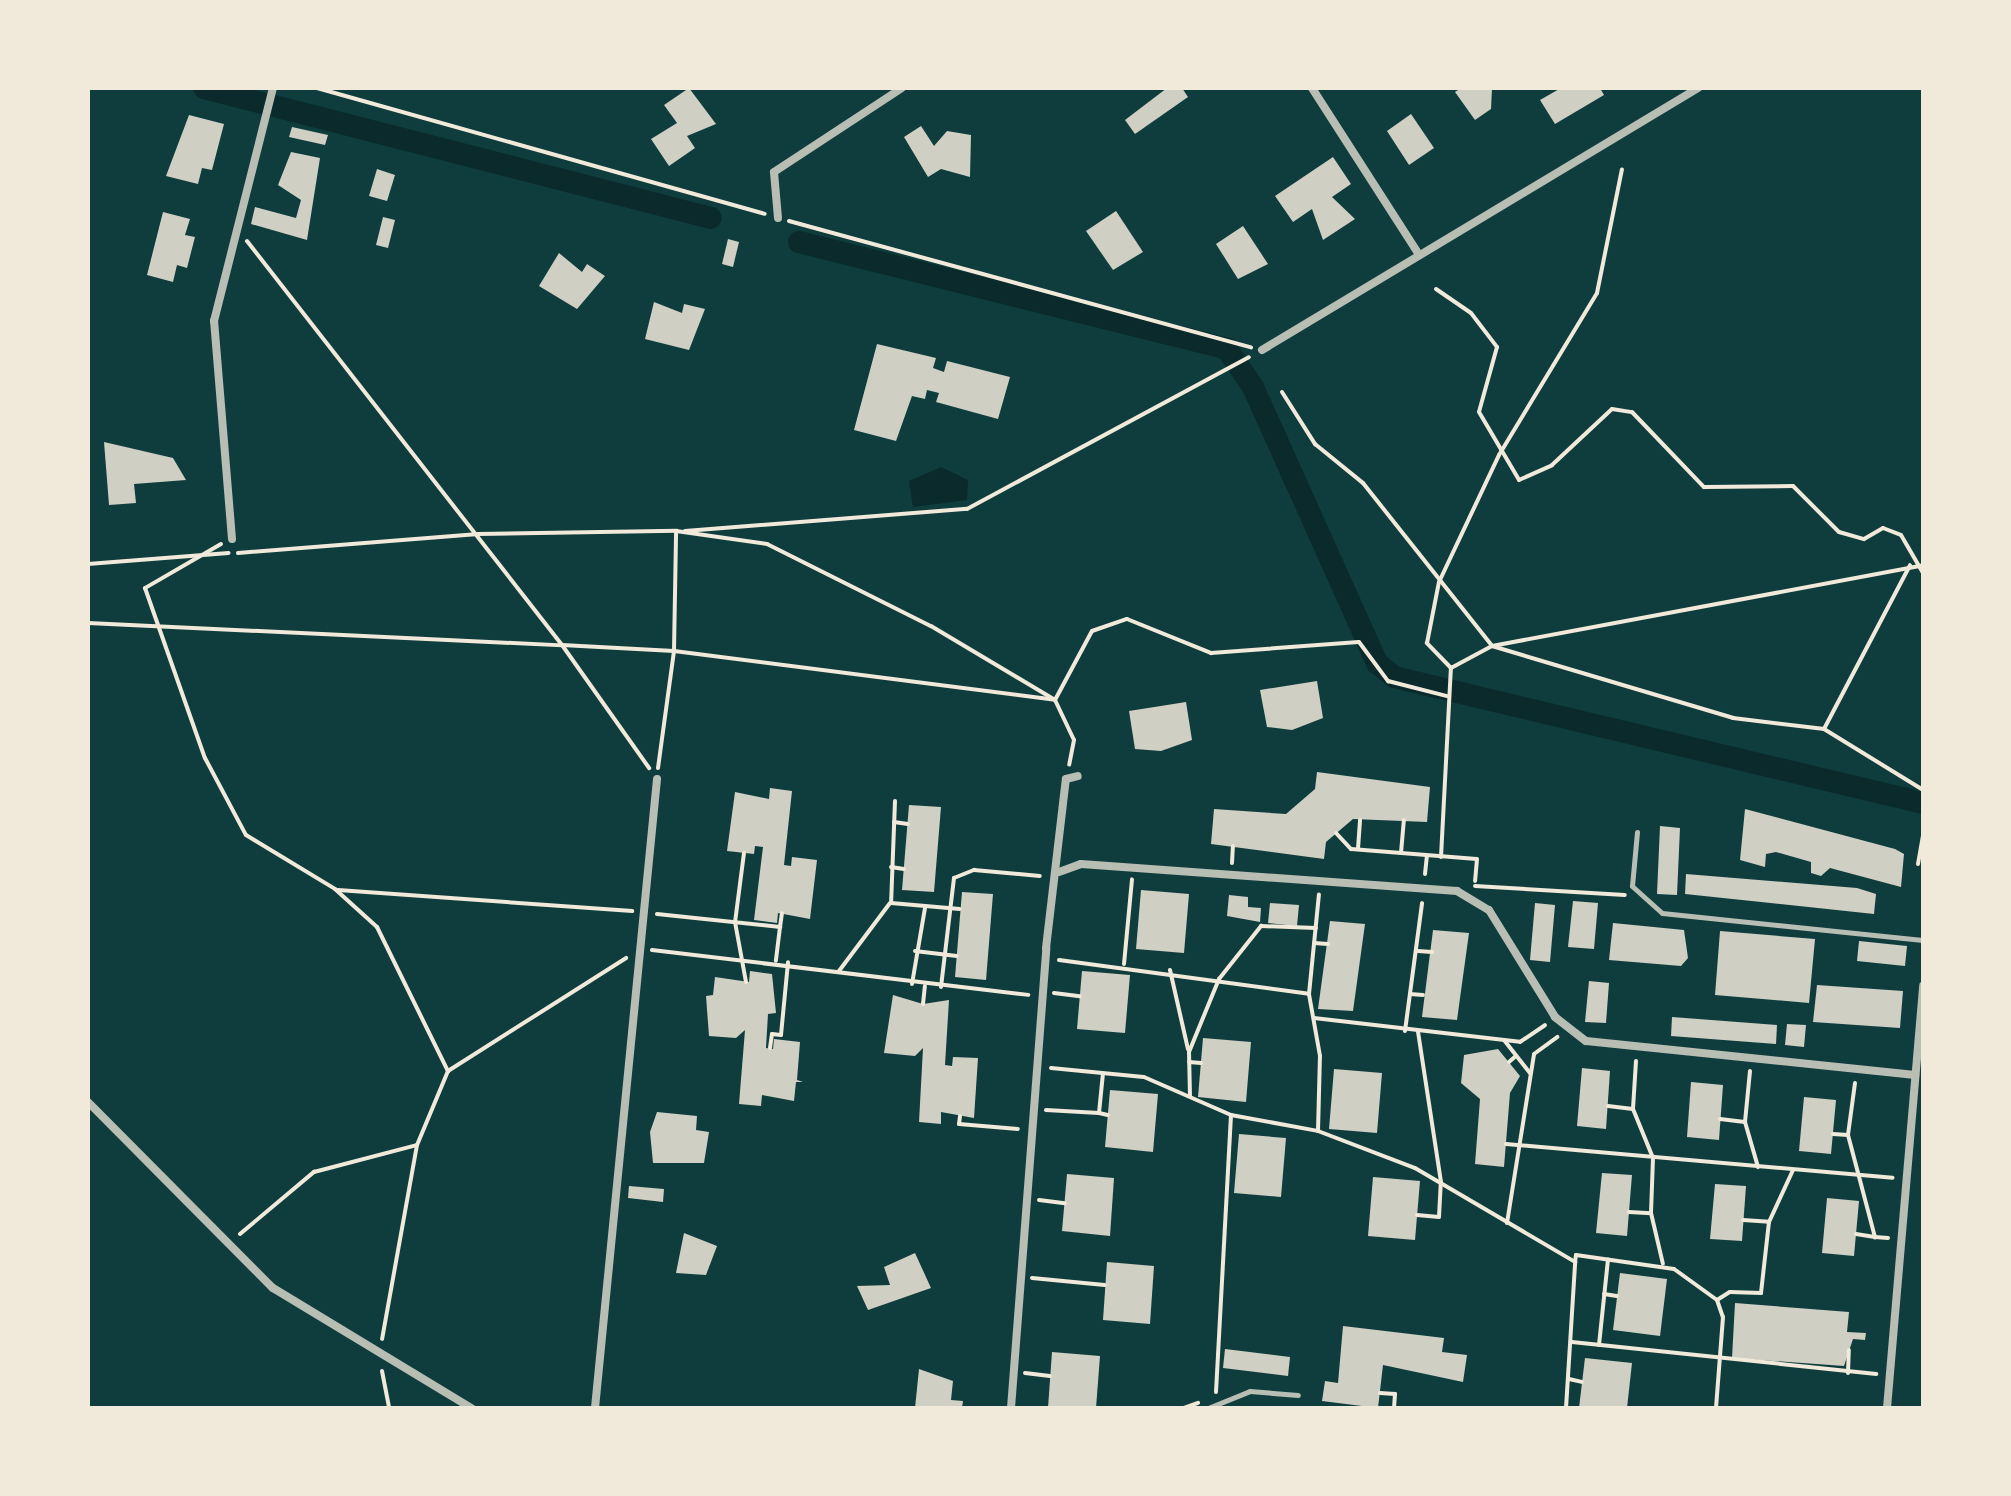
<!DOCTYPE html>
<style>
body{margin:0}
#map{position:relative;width:2011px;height:1496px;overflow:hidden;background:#0f3d3e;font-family:Arial,sans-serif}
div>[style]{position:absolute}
.water>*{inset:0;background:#0a2a2b}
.canal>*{height:22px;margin:-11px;padding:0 11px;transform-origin:11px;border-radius:11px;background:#0a2a2b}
.building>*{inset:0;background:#cfcfc3}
.path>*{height:4px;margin:-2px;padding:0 2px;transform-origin:2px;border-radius:2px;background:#f1e9da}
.service>*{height:5px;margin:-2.5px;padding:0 2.5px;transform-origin:2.5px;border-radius:2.5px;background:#b8beb3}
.minor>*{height:8px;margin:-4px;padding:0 4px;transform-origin:4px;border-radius:4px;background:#b8beb3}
span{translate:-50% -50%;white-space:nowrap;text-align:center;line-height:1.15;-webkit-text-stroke:6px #f1e9da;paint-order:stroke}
.frame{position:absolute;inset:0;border:90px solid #f1e9da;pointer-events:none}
</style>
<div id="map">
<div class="water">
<div style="clip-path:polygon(941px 467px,968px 480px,967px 500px,913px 507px,909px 481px)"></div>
</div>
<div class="canal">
<div style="left:204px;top:88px;width:523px;rotate:14.38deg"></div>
<div style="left:799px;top:242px;width:441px;rotate:14deg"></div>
<div style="left:1227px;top:349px;width:46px;rotate:55.6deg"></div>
<div style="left:1253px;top:387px;width:303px;rotate:65.8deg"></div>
<div style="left:1377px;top:663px;width:22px;rotate:39deg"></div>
<div style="left:1394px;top:677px;width:544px;rotate:13.4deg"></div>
</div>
<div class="building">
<div style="clip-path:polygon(689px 88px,716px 124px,687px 136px,695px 148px,669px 166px,651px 139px,677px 123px,664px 105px)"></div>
<div style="clip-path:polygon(1167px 88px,1182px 88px,1188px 97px,1135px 134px,1125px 120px)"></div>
<div style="clip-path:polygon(1461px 88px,1492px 88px,1491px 109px,1475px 120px,1455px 92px)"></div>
<div style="clip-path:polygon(1561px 88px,1600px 88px,1604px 95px,1555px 124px,1540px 100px)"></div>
<div style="clip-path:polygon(1411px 114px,1434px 148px,1409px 165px,1387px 131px)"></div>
<div style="clip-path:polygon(189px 115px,224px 124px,212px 170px,202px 168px,198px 184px,166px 176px)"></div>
<div style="clip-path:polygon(921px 126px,934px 146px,947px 131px,971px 135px,970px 177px,941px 169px,928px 177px,904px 137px)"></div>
<div style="clip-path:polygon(292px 127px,328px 135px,325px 145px,289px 137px)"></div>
<div style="clip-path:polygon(291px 152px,320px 158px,307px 240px,251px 224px,255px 207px,296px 218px,301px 200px,278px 185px)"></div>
<div style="clip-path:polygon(1333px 157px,1351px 184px,1332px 197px,1355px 219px,1323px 240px,1312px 209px,1293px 222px,1275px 196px)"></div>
<div style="clip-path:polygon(377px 169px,395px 175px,387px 201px,369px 196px)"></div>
<div style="clip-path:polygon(1116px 211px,1143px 252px,1113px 270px,1086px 231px)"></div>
<div style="clip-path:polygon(163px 212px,190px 219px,185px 235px,195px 237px,187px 268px,177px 265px,173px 282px,147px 275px)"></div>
<div style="clip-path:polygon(383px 217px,395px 220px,388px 248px,376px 245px)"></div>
<div style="clip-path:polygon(1243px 226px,1268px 264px,1238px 279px,1216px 244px)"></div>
<div style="clip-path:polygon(728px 239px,739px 242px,733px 267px,722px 264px)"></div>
<div style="clip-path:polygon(559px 253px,582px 272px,587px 264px,605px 276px,577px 309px,539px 286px)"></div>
<div style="clip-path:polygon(654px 302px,682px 313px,684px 304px,705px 309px,689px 350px,645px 339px)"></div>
<div style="clip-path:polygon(877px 344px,936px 358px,933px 368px,944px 372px,947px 361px,1010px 377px,998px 419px,936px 402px,939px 393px,927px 390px,925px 399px,912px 396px,896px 441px,854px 430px)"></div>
<div style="clip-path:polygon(104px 442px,173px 458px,186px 480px,134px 484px,136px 503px,109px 505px)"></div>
<div style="clip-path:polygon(1317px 681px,1323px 718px,1292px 730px,1267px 727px,1260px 690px)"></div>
<div style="clip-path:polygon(1186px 702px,1192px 740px,1161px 751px,1135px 749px,1129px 711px)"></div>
<div style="clip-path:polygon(1317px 772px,1430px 787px,1427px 822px,1353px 819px,1326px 842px,1324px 859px,1211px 844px,1214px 809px,1286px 814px,1315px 789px)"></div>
<div style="clip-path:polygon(770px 788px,792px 791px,784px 865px,791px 866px,792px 857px,817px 860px,810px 919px,778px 913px,777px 923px,754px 920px,763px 847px,755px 846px,754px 854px,727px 851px,735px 792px,769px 799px)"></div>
<div style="clip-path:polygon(909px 805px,941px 807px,934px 892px,902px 890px)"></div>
<div style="clip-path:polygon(1745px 809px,1895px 849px,1904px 854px,1901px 887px,1830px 868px,1821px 876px,1811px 873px,1811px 862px,1776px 852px,1766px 854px,1765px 867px,1740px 860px)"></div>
<div style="clip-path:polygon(1660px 826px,1680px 828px,1677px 895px,1657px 894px)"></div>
<div style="clip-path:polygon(1686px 874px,1857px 888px,1876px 894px,1874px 914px,1685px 894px)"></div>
<div style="clip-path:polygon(1141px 890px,1189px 894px,1184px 953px,1136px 949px)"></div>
<div style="clip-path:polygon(962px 892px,993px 894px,986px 980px,955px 977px)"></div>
<div style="clip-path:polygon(1229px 895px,1248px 897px,1248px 907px,1261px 908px,1260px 922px,1227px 916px)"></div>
<div style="clip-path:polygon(1573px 901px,1598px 903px,1594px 949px,1568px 947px)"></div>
<div style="clip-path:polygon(1270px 903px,1299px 905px,1297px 926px,1268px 923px)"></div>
<div style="clip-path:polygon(1535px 903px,1555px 905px,1550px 962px,1530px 960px)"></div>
<div style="clip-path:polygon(1330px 921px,1365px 924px,1353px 1011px,1318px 1009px)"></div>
<div style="clip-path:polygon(1613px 923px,1684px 930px,1688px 958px,1681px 966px,1609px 960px)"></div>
<div style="clip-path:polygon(1433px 930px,1469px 933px,1457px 1020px,1422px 1017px)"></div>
<div style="clip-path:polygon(1720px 931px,1815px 939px,1809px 1003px,1715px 995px)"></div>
<div style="clip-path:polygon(1859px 941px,1907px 946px,1905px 966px,1857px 961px)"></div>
<div style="clip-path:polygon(750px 971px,772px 974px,776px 1013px,768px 1014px,766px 1048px,773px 1049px,774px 1039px,800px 1042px,797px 1080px,803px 1082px,796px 1082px,794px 1101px,762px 1095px,761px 1106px,739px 1104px,745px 1030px,736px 1038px,709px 1036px,706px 996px,713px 995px,715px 977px,749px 982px)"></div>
<div style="clip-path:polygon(1082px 971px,1130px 975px,1125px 1033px,1077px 1029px)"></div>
<div style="clip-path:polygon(1589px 981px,1609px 983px,1606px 1023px,1585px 1022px)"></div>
<div style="clip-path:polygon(1817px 985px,1903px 991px,1900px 1028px,1813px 1022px)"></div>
<div style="clip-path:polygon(893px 995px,923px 1004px,949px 1000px,945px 1065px,952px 1066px,953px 1057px,978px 1058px,974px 1118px,941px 1112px,941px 1124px,919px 1122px,923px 1048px,915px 1056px,884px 1053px)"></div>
<div style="clip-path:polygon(1672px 1017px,1777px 1025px,1776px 1044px,1671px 1036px)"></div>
<div style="clip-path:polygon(1787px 1024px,1806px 1025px,1804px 1047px,1785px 1045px)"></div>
<div style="clip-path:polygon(1203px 1038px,1251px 1042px,1246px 1102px,1198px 1097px)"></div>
<div style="clip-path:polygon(1498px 1049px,1520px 1076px,1510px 1093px,1504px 1167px,1475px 1164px,1480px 1099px,1461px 1083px,1464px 1055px)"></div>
<div style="clip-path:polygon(1582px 1068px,1610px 1071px,1606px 1129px,1577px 1126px)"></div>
<div style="clip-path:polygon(1334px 1069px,1382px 1073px,1377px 1133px,1329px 1129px)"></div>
<div style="clip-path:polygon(1691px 1082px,1723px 1085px,1719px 1140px,1687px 1137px)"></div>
<div style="clip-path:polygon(1110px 1090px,1158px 1094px,1153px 1152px,1105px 1147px)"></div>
<div style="clip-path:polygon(1804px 1097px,1836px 1100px,1831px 1154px,1799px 1151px)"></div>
<div style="clip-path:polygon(657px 1112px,697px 1116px,696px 1130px,709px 1132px,704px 1163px,653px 1163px,650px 1132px)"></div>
<div style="clip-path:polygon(1239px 1134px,1286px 1138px,1281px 1197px,1234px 1193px)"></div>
<div style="clip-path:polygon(1602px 1173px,1632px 1175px,1627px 1236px,1596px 1233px)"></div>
<div style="clip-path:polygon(1067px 1174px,1114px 1178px,1110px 1236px,1062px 1231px)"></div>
<div style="clip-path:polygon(1373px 1177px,1420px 1181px,1415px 1240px,1368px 1236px)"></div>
<div style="clip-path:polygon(1715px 1184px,1746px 1186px,1742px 1241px,1710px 1239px)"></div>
<div style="clip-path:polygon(629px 1186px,664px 1189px,663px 1202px,628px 1198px)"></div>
<div style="clip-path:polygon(1827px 1198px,1859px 1201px,1854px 1256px,1822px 1253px)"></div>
<div style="clip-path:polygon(684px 1233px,717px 1246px,706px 1275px,676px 1273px)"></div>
<div style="clip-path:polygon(915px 1253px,931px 1288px,868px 1310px,857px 1286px,890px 1285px,884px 1267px)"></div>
<div style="clip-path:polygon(1107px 1262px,1154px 1266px,1150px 1324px,1103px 1320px)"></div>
<div style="clip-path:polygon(1620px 1273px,1667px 1279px,1660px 1336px,1613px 1330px)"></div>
<div style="clip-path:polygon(1735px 1303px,1849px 1312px,1847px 1332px,1866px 1333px,1865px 1340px,1853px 1339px,1844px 1366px,1732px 1358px)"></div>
<div style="clip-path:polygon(1343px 1326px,1444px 1338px,1442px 1352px,1467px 1355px,1463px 1382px,1383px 1365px,1378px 1408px,1322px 1401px,1325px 1381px,1338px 1383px)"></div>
<div style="clip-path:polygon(1225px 1349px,1290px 1357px,1288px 1376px,1223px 1368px)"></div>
<div style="clip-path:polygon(1052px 1352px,1100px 1356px,1096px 1408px,1048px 1408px)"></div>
<div style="clip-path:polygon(1585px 1358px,1632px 1363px,1627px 1408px,1579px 1408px)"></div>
<div style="clip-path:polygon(919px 1369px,953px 1381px,951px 1400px,963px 1401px,962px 1408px,915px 1408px)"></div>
</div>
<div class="path">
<div style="left:317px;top:88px;width:465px;rotate:15.7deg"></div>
<div style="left:789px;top:221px;width:479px;rotate:15.3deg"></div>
<div style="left:247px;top:241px;width:512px;rotate:52.06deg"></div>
<div style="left:562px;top:645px;width:112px;rotate:3.1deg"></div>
<div style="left:674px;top:651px;width:384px;rotate:7.3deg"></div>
<div style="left:1055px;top:700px;width:78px;rotate:-61.8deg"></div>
<div style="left:1092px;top:631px;width:37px;rotate:-19deg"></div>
<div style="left:1127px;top:619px;width:91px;rotate:22deg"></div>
<div style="left:1211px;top:653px;width:148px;rotate:-4.3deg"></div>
<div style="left:1359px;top:642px;width:49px;rotate:53.4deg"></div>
<div style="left:1388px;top:681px;width:61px;rotate:14.3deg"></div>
<div style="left:1436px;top:289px;width:42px;rotate:34.4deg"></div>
<div style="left:1471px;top:313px;width:43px;rotate:52.6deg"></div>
<div style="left:1497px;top:347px;width:67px;rotate:105.5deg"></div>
<div style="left:1479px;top:412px;width:79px;rotate:59.5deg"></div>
<div style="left:1519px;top:480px;width:36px;rotate:-24deg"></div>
<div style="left:1552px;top:465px;width:82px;rotate:-43deg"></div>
<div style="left:1612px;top:409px;width:20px;rotate:9deg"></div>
<div style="left:1632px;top:412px;width:104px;rotate:46.2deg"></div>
<div style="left:1704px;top:487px;width:89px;rotate:-0.6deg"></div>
<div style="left:1793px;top:486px;width:65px;rotate:45deg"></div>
<div style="left:1839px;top:532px;width:26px;rotate:16deg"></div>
<div style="left:1864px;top:539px;width:22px;rotate:-30deg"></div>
<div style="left:1883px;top:528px;width:19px;rotate:21deg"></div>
<div style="left:1901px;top:535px;width:44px;rotate:59.9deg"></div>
<div style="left:1282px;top:392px;width:62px;rotate:57.6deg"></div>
<div style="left:1315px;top:444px;width:62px;rotate:39.1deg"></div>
<div style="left:1363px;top:483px;width:208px;rotate:51.6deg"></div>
<div style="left:1492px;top:646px;width:252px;rotate:16.6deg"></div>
<div style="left:1733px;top:718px;width:92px;rotate:6.9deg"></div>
<div style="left:1824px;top:729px;width:116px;rotate:31.6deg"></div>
<div style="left:685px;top:531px;width:283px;rotate:-4.5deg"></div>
<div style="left:967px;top:509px;width:320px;rotate:-28.3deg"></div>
<div style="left:221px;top:544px;width:88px;rotate:149.9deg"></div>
<div style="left:145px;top:588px;width:180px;rotate:70.6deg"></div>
<div style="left:205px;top:758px;width:87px;rotate:62deg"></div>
<div style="left:246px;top:835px;width:104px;rotate:31.2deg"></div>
<div style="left:335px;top:889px;width:57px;rotate:42.1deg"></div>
<div style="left:377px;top:927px;width:161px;rotate:63.8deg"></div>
<div style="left:448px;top:1071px;width:80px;rotate:112.7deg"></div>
<div style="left:417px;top:1145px;width:197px;rotate:100.2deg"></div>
<div style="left:238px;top:553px;width:241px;rotate:-4.5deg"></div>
<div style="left:478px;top:534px;width:199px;rotate:-0.9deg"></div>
<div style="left:88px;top:564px;width:141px;rotate:-4.5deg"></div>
<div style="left:88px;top:623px;width:475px;rotate:2.7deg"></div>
<div style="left:562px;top:645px;width:151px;rotate:54.7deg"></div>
<div style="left:1451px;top:668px;width:35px;rotate:-134deg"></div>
<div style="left:1427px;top:643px;width:62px;rotate:-78.9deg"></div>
<div style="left:1439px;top:582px;width:140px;rotate:-64.7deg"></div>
<div style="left:1499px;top:455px;width:189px;rotate:-58.8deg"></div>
<div style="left:1597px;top:293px;width:126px;rotate:-78.6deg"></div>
<div style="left:1824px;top:729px;width:185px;rotate:-62.3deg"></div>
<div style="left:658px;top:768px;width:118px;rotate:-82.2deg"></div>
<div style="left:674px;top:651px;width:120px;rotate:-89deg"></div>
<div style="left:676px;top:531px;width:92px;rotate:8.1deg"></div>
<div style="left:767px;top:544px;width:183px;rotate:26.6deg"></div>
<div style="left:931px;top:626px;width:144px;rotate:30.8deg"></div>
<div style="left:1055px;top:700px;width:44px;rotate:64.6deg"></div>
<div style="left:1074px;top:740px;width:25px;rotate:101deg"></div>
<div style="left:895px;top:801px;width:102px;rotate:92.2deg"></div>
<div style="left:891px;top:903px;width:69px;rotate:5deg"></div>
<div style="left:894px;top:822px;width:14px;rotate:8deg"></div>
<div style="left:1336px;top:833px;width:22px;rotate:47deg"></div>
<div style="left:1351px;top:849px;width:126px;rotate:4.5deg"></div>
<div style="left:1477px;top:859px;width:22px;rotate:95deg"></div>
<div style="left:1358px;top:849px;width:29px;rotate:-86deg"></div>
<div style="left:744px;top:853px;width:70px;rotate:97.4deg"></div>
<div style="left:735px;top:922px;width:61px;rotate:79.6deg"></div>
<div style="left:1401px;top:853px;width:33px;rotate:-85deg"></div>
<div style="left:1441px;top:857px;width:189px;rotate:-87deg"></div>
<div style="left:1451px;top:668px;width:47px;rotate:-28.2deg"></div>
<div style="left:1492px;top:646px;width:439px;rotate:-10.6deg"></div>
<div style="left:1232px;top:863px;width:17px;rotate:-87deg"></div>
<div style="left:1918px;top:864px;width:29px;rotate:-80deg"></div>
<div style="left:891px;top:867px;width:13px;rotate:9deg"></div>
<div style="left:1425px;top:874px;width:18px;rotate:-84deg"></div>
<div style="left:1475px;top:886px;width:150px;rotate:3.4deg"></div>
<div style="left:338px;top:890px;width:295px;rotate:4.1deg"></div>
<div style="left:657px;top:914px;width:124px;rotate:6deg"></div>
<div style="left:780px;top:927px;width:34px;rotate:97deg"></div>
<div style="left:780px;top:927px;width:14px;rotate:-82deg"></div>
<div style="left:1314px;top:943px;width:14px;rotate:4deg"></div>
<div style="left:652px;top:950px;width:379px;rotate:6.8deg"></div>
<div style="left:915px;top:951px;width:42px;rotate:6.8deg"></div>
<div style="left:1418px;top:951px;width:14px;rotate:4deg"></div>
<div style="left:1059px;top:960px;width:252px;rotate:7.7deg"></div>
<div style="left:1124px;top:964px;width:85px;rotate:-84.6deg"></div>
<div style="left:1170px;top:970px;width:81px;rotate:77.2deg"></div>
<div style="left:839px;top:971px;width:85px;rotate:-53.1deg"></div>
<div style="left:912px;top:984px;width:77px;rotate:-80.3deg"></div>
<div style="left:941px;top:987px;width:110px;rotate:-83.2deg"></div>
<div style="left:954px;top:878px;width:22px;rotate:-22deg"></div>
<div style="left:974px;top:870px;width:66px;rotate:5.2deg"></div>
<div style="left:1054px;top:993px;width:26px;rotate:7deg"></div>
<div style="left:1410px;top:994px;width:13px;rotate:4deg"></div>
<div style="left:923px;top:1004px;width:18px;rotate:-84deg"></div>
<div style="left:1314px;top:1018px;width:207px;rotate:6.6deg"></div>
<div style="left:1520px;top:1042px;width:30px;rotate:-34deg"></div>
<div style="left:1405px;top:1031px;width:129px;rotate:-82.4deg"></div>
<div style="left:1504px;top:1040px;width:42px;rotate:51.8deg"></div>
<div style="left:770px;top:1048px;width:14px;rotate:-82deg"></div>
<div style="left:772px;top:1034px;width:9px;rotate:6deg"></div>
<div style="left:781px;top:1035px;width:73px;rotate:-84.5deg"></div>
<div style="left:1636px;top:1061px;width:48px;rotate:93.6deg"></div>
<div style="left:1633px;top:1109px;width:53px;rotate:67.8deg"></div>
<div style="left:1653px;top:1158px;width:55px;rotate:92.1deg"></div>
<div style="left:1651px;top:1213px;width:52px;rotate:76.8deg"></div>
<div style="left:1189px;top:1062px;width:12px;rotate:5deg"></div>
<div style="left:1509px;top:1062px;width:9px;rotate:-41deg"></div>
<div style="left:1051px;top:1068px;width:93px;rotate:5.5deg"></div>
<div style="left:1144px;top:1077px;width:95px;rotate:23.6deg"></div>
<div style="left:1231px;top:1115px;width:88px;rotate:10.4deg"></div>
<div style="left:1318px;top:1131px;width:104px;rotate:20.9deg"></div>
<div style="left:1415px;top:1168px;width:186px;rotate:30.4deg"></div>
<div style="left:1575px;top:1262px;width:7px;rotate:-82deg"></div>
<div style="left:1576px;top:1255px;width:99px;rotate:8.1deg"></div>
<div style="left:1674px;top:1269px;width:53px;rotate:35.8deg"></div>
<div style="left:1717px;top:1300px;width:18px;rotate:71deg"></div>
<div style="left:1723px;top:1317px;width:91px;rotate:94.4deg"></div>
<div style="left:448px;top:1071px;width:211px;rotate:-32.4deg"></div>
<div style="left:1750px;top:1071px;width:51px;rotate:95.6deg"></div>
<div style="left:1745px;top:1122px;width:47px;rotate:73.9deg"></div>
<div style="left:1855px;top:1083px;width:52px;rotate:97.7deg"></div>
<div style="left:1848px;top:1135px;width:106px;rotate:75.2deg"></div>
<div style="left:1875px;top:1237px;width:13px;rotate:4deg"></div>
<div style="left:1190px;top:1096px;width:44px;rotate:-91.3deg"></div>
<div style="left:1189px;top:1052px;width:79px;rotate:-67.7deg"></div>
<div style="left:1219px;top:979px;width:68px;rotate:-51.6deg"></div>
<div style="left:1261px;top:926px;width:55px;rotate:2.1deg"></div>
<div style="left:1608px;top:1106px;width:25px;rotate:7deg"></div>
<div style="left:1046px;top:1110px;width:53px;rotate:3.2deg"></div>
<div style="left:1099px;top:1113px;width:40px;rotate:-84.3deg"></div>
<div style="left:1099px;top:1113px;width:9px;rotate:13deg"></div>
<div style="left:960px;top:1116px;width:8px;rotate:97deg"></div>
<div style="left:959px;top:1124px;width:59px;rotate:4.8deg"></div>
<div style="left:1720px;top:1119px;width:25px;rotate:7deg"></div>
<div style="left:1318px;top:1131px;width:75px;rotate:-88.5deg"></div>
<div style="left:1320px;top:1056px;width:63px;rotate:-100.1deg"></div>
<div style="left:1309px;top:994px;width:100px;rotate:-84.3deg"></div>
<div style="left:1833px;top:1134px;width:15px;rotate:4deg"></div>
<div style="left:1506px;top:1144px;width:388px;rotate:5deg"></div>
<div style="left:1039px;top:1200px;width:26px;rotate:7deg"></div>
<div style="left:1629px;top:1212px;width:22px;rotate:3deg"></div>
<div style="left:1417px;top:1215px;width:22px;rotate:5deg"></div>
<div style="left:1439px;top:1217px;width:35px;rotate:-87deg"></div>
<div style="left:1441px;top:1182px;width:152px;rotate:-98.7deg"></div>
<div style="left:1743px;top:1220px;width:26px;rotate:4deg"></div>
<div style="left:1507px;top:1223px;width:171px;rotate:-80.9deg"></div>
<div style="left:1534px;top:1054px;width:29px;rotate:-36deg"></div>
<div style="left:240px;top:1234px;width:97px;rotate:-40deg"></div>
<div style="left:314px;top:1172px;width:106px;rotate:-14.7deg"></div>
<div style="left:1856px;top:1234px;width:19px;rotate:9deg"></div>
<div style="left:1032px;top:1278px;width:73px;rotate:5.5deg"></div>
<div style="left:1604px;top:1294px;width:13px;rotate:9deg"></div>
<div style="left:1717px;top:1300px;width:15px;rotate:-32deg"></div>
<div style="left:1730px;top:1292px;width:31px;rotate:2deg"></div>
<div style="left:1761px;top:1293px;width:71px;rotate:-83.6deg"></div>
<div style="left:1769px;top:1222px;width:57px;rotate:-65.2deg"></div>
<div style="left:1572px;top:1342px;width:306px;rotate:6deg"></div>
<div style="left:1599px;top:1345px;width:86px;rotate:-84deg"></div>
<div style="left:382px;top:1371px;width:38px;rotate:79deg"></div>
<div style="left:1025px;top:1373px;width:25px;rotate:7deg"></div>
<div style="left:1848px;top:1373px;width:23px;rotate:-88deg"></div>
<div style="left:1569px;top:1379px;width:13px;rotate:13deg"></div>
<div style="left:1216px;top:1392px;width:277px;rotate:-86.9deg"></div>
<div style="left:1380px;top:1393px;width:15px;rotate:4deg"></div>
<div style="left:1395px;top:1394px;width:14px;rotate:94deg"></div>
<div style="left:1184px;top:1408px;width:15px;rotate:-20deg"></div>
<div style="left:1566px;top:1408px;width:145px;rotate:-86.4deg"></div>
</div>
<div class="service">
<div style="left:1637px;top:832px;width:54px;rotate:95.3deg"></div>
<div style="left:1632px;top:886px;width:40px;rotate:42deg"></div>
<div style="left:1662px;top:913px;width:262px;rotate:5.9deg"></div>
<div style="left:1208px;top:1408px;width:45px;rotate:-22deg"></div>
<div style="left:1250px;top:1391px;width:48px;rotate:4.8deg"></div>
</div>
<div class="minor">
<div style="left:1312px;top:88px;width:196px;rotate:57.3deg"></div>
<div style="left:778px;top:218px;width:46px;rotate:-95deg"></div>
<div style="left:774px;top:172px;width:153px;rotate:-33.3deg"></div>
<div style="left:1262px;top:350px;width:509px;rotate:-31deg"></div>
<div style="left:232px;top:539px;width:219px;rotate:-94.7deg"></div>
<div style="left:214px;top:321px;width:240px;rotate:-75.8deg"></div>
<div style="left:1059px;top:872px;width:23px;rotate:-20deg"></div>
<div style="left:1081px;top:864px;width:377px;rotate:4.1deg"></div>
<div style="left:1457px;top:891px;width:37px;rotate:31deg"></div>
<div style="left:1489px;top:910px;width:126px;rotate:58.3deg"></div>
<div style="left:1555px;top:1017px;width:39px;rotate:38deg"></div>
<div style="left:1586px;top:1041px;width:331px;rotate:5.9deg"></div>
<div style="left:88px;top:1102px;width:262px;rotate:45.2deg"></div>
<div style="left:273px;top:1288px;width:232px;rotate:31.2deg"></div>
<div style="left:595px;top:1408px;width:632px;rotate:-84.37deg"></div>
<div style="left:1011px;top:1408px;width:461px;rotate:-85.6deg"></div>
<div style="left:1046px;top:948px;width:170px;rotate:-83.3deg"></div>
<div style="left:1066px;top:779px;width:12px;rotate:-14deg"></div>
<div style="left:1887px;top:1408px;width:424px;rotate:-85.1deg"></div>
</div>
<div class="frame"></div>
</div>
